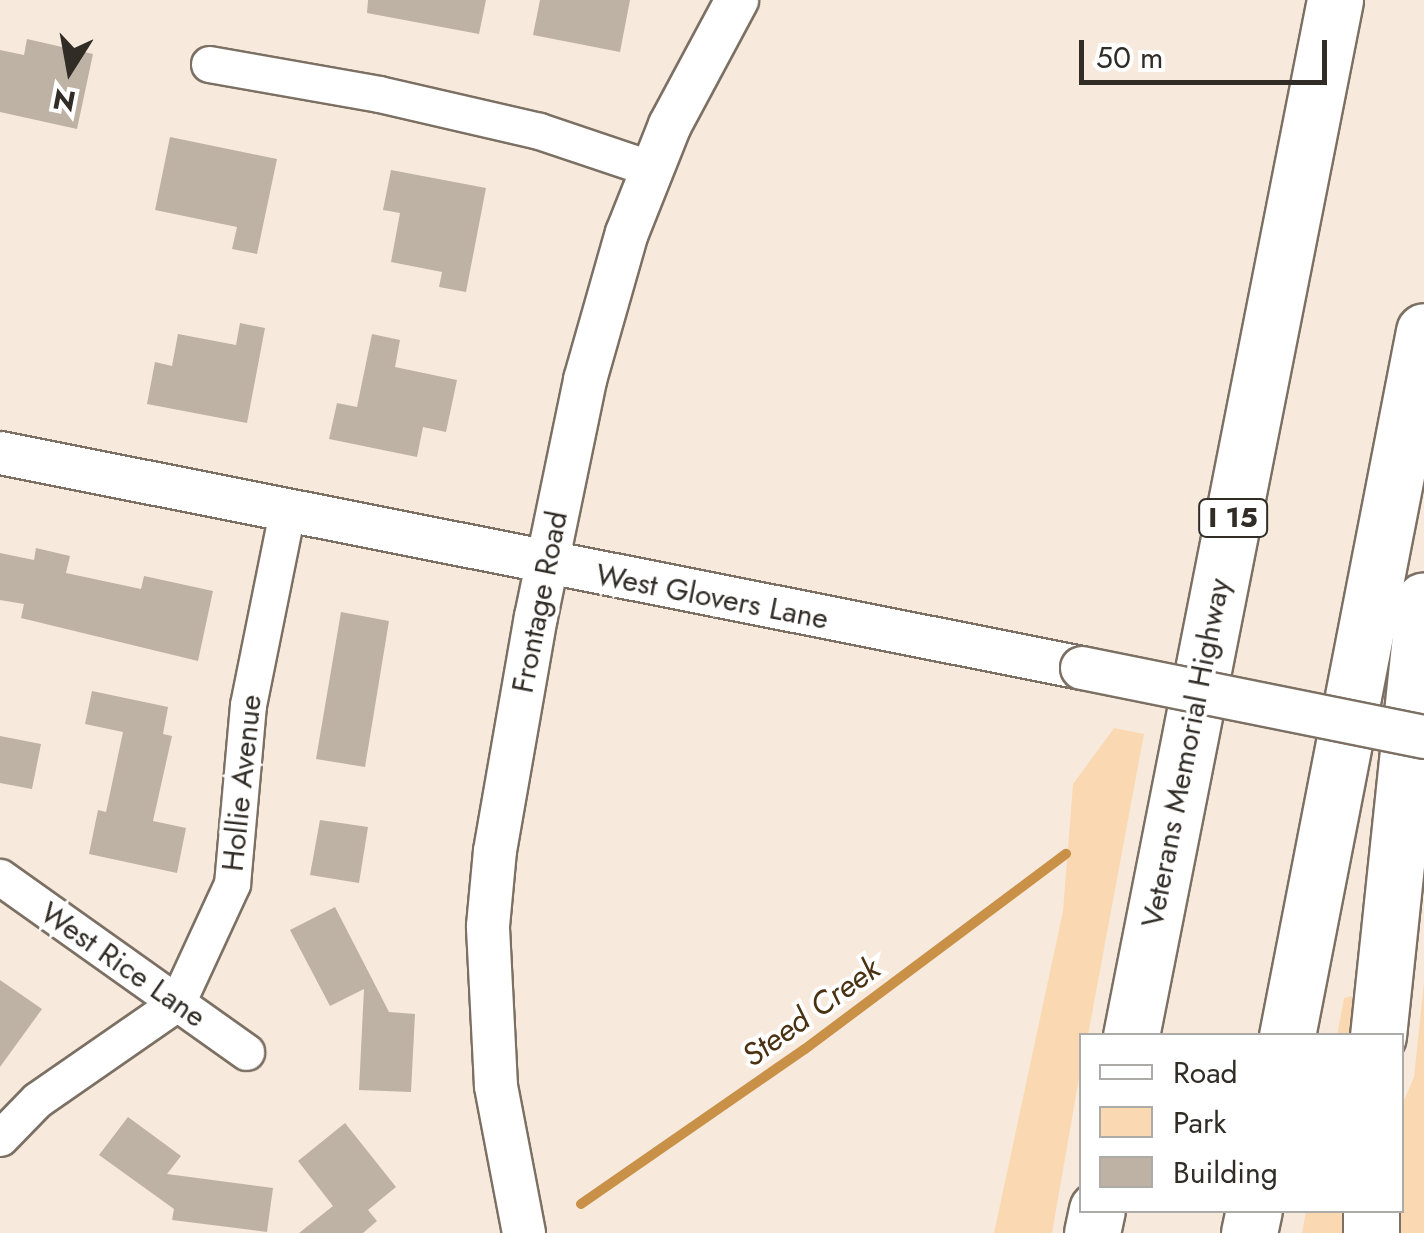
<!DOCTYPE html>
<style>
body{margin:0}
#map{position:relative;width:1424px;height:1233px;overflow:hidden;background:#f7eadc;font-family:Jost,sans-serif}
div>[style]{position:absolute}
.green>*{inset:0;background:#fad9b2}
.stream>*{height:10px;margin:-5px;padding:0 5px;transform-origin:5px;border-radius:5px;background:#c99047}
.building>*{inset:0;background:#beb2a4}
.roads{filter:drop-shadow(2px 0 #7c7064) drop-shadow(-2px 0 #7c7064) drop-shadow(0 2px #7c7064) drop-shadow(0 -2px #7c7064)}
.minor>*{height:35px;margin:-17.5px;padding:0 17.5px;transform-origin:17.5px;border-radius:17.5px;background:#fff}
.tertiary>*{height:42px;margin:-21px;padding:0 21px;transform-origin:21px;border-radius:21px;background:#fff}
.motorway>*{height:55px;margin:-27.5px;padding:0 27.5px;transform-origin:27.5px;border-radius:27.5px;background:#fff}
.bridges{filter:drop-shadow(2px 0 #7c7064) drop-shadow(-2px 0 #7c7064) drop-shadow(0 2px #7c7064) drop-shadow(0 -2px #7c7064)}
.tertiary-bridge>*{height:42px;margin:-21px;padding:0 21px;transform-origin:21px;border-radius:21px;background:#fff}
span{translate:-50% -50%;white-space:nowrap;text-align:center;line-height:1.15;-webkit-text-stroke:8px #fff;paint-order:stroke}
.shield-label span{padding:2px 8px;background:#fff;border:2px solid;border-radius:8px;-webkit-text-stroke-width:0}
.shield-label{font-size:28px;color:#312c26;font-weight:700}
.street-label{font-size:30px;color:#312c26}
.water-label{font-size:32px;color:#493111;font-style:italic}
.legend{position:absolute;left:1079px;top:1033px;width:325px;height:180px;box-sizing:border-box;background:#fff;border:2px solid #adaba8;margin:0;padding:12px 18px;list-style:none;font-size:30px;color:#312c26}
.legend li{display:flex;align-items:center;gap:20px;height:50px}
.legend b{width:50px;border:2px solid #adaba8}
.north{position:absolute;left:20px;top:20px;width:100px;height:100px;-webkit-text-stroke:8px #fff;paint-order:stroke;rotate:191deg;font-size:28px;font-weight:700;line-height:40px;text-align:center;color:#312c26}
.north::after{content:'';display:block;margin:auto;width:35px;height:45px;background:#312c26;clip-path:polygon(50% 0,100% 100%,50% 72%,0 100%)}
.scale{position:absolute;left:1079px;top:40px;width:248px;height:45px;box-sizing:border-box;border:5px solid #312c26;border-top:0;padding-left:12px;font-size:30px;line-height:35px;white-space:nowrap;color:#312c26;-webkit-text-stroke:8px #fff;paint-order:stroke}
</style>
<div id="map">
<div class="green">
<div style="clip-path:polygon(1114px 728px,1144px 734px,1088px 1035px,1082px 1036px,1081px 1067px,1052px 1233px,994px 1233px,1063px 911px,1073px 784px)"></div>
<div style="clip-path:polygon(1424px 982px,1424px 1233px,1387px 1233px,1388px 1211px,1402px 1210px,1402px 1105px,1414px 1077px)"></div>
<div style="clip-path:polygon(1352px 996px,1353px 1035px,1337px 1036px,1344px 998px)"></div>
<div style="clip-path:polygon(1306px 1211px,1344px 1211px,1344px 1233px,1302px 1233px)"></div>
</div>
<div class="stream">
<div style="left:581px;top:1204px;width:272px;rotate:-34.7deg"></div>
<div style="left:805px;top:1049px;width:326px;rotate:-36.8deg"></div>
</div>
<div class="building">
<div style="clip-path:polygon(368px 0,486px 0,479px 34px,367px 13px)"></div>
<div style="clip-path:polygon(540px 0,630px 0,620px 52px,533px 35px)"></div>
<div style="clip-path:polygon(27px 39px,93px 54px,77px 129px,0 112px,0 50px,24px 55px)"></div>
<div style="clip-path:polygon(170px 137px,277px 159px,257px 254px,232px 249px,237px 227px,155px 210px)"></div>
<div style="clip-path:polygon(391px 170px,486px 188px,466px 292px,439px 287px,442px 272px,391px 262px,400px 213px,383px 210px)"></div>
<div style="clip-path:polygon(240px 323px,265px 328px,247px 423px,147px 404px,155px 362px,172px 366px,178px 334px,236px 345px)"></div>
<div style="clip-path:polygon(372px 334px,400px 340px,395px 367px,457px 380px,446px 432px,423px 427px,417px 457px,329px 439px,337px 403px,357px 407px)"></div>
<div style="clip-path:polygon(36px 548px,70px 556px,66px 573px,141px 589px,144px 576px,213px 591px,198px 661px,21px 618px,24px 604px,0 600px,0 553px,34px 560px)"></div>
<div style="clip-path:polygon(341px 612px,389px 621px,365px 767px,316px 759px)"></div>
<div style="clip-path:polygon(92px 691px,168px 707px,163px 734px,172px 736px,153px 821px,186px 828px,177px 873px,89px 854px,98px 810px,106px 812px,123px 732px,85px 724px)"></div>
<div style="clip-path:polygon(0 736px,41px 744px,32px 789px,0 783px)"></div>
<div style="clip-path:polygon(320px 820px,368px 827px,359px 883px,310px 875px)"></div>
<div style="clip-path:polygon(335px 907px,389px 1012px,415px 1014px,411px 1092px,359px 1090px,364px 989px,330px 1006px,290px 930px)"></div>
<div style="clip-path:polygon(0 980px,42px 1009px,0 1067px)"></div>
<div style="clip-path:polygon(128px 1117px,181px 1156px,167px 1174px,273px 1188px,267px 1232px,172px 1220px,174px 1209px,99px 1155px)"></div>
<div style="clip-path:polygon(345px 1123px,396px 1187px,368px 1210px,377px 1221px,363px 1233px,299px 1233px,333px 1206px,298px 1161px)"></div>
</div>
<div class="roads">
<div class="minor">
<div style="left:209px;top:64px;width:173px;rotate:10deg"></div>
<div style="left:379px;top:94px;width:164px;rotate:13deg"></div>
<div style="left:539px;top:131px;width:119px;rotate:18.6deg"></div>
<div style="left:0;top:877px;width:302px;rotate:35.4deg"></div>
<div style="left:0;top:1138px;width:53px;rotate:-45.8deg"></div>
<div style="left:37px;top:1100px;width:170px;rotate:-34.7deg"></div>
<div style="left:177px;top:1003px;width:131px;rotate:-65.2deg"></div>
<div style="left:232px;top:884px;width:180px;rotate:-84.9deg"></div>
<div style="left:248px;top:705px;width:198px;rotate:-78.6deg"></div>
</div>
<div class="tertiary">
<div style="left:0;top:453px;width:1103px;rotate:11.24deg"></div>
<div style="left:524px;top:1233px;width:150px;rotate:-100.8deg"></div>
<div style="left:496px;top:1086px;width:160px;rotate:-92.9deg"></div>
<div style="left:488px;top:926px;width:75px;rotate:-84.7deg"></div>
<div style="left:495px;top:851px;width:238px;rotate:-80.1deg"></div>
<div style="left:536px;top:617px;width:242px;rotate:-78.3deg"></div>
<div style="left:585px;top:380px;width:153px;rotate:-74.1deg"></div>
<div style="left:627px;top:233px;width:116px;rotate:-68.3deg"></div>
<div style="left:670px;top:125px;width:142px;rotate:-61.8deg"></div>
</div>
<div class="motorway">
<div style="left:1131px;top:1036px;width:1056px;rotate:-78.86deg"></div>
<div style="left:1287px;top:1036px;width:718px;rotate:-79deg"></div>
<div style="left:1378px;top:1036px;width:438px;rotate:-84deg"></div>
<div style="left:1371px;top:1210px;width:23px;rotate:90deg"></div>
<div style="left:1092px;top:1233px;width:24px;rotate:-78deg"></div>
<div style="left:1249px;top:1233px;width:24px;rotate:-78deg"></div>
</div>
</div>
<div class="bridges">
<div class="tertiary-bridge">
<div style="left:1082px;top:668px;width:349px;rotate:11.4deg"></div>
</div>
</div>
<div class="shield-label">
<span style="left:1233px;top:518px">I 15</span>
</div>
<div class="street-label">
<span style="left:712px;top:597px;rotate:11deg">West Glovers Lane</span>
<span style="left:540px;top:602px;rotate:-79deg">Frontage Road</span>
<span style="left:1186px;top:753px;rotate:-79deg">Veterans Memorial Highway</span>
<span style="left:242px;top:783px;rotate:-84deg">Hollie Avenue</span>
<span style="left:123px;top:965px;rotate:35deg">West Rice Lane</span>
</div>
<div class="water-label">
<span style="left:811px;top:1012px;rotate:-36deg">Steed Creek</span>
</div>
<ul class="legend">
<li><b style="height:12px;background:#fff"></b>Road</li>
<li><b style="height:28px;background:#fad9b2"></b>Park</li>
<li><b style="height:28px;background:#beb2a4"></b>Building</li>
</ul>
<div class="north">N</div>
<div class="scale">50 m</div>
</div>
